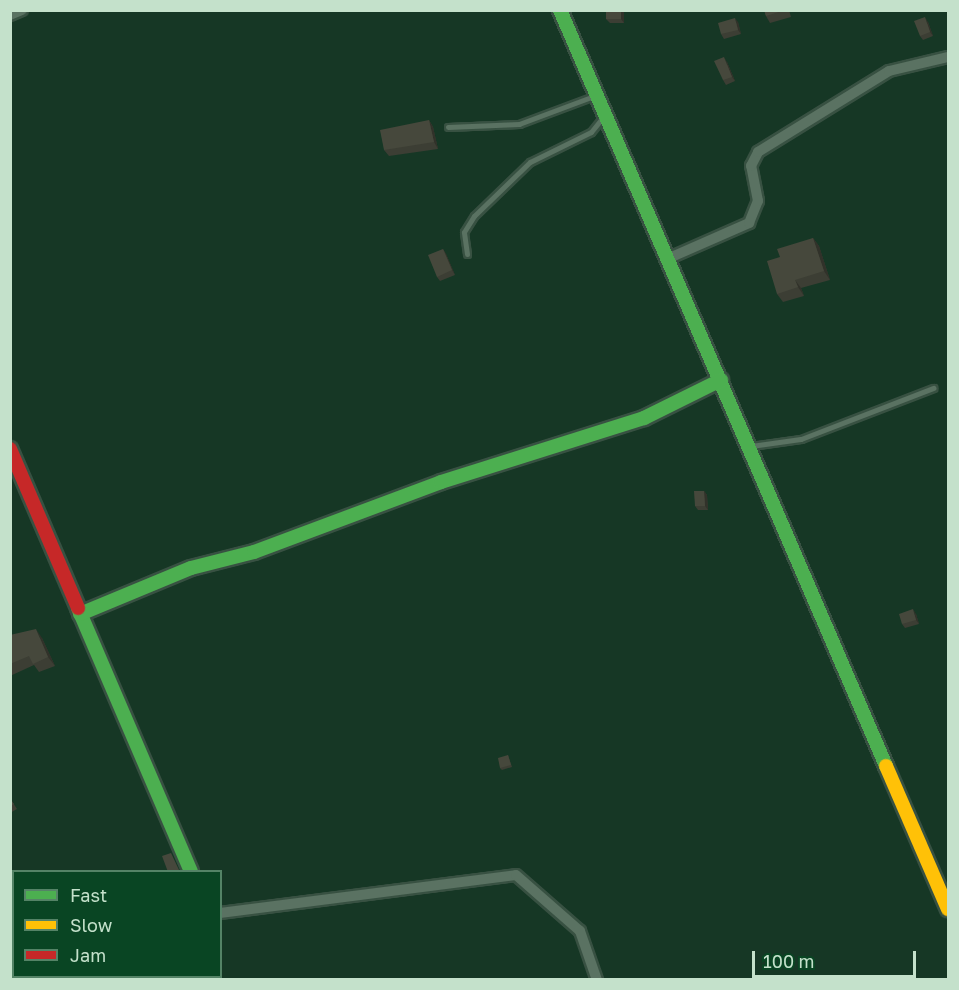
<!DOCTYPE html>
<style>
body{margin:0}
#map{position:relative;width:959px;height:990px;overflow:hidden;background:#163725;font-family:"Golos Text",sans-serif}
div>[style]{position:absolute}
.roads{filter:drop-shadow(2px 0 #385142) drop-shadow(-2px 0 #385142) drop-shadow(0 2px #385142) drop-shadow(0 -2px #385142)}
.lane>*{height:5px;margin:-2.5px;padding:0 2.5px;transform-origin:2.5px;border-radius:2.5px;background:#5a7262}
.street>*{height:10px;margin:-5px;padding:0 5px;transform-origin:5px;border-radius:5px;background:#5a7262}
.fast>*{height:14px;margin:-7px;padding:0 7px;transform-origin:7px;border-radius:7px;background:#4caf50}
.slow>*{height:14px;margin:-7px;padding:0 7px;transform-origin:7px;border-radius:7px;background:#ffc107}
.jam>*{height:14px;margin:-7px;padding:0 7px;transform-origin:7px;border-radius:7px;background:#c62828}
.wall>*{inset:0;background:#3c3e34}
.shaded-wall>*{inset:0;background:#31322a}
.building>*{inset:0;background:#46483c}
span{translate:-50% -50%;white-space:nowrap;text-align:center;line-height:1.15;-webkit-text-stroke:4.5px #094523;paint-order:stroke}
.frame{position:absolute;inset:0;border:12px solid #c4e1cb;pointer-events:none}
.legend{position:absolute;left:12px;top:870px;width:210px;height:108px;box-sizing:border-box;background:#094523;border:2px solid #548366;margin:0;padding:8px 10px;list-style:none;font-size:18px;color:#c4e1cb}
.legend li{display:flex;align-items:center;gap:12px;height:30px}
.legend b{width:30px;border:2px solid #548366}
.scale{position:absolute;left:752px;top:951px;width:164px;height:27px;box-sizing:border-box;border:3px solid #c4e1cb;border-top:0;padding-left:8px;font-size:18px;line-height:21px;white-space:nowrap;color:#c4e1cb;-webkit-text-stroke:4px #094523;paint-order:stroke}
</style>
<div id="map">
<div class="roads">
<div class="lane">
<div style="left:448px;top:127px;width:71px;rotate:-2.4deg"></div>
<div style="left:519px;top:124px;width:80px;rotate:-20.5deg"></div>
<div style="left:467px;top:254px;width:22px;rotate:-98deg"></div>
<div style="left:464px;top:232px;width:19px;rotate:-58deg"></div>
<div style="left:474px;top:216px;width:78px;rotate:-44deg"></div>
<div style="left:530px;top:162px;width:68px;rotate:-26.2deg"></div>
<div style="left:591px;top:132px;width:21px;rotate:-51deg"></div>
<div style="left:751px;top:446px;width:50px;rotate:-8deg"></div>
<div style="left:801px;top:439px;width:142px;rotate:-21.1deg"></div>
</div>
<div class="street">
<div style="left:10px;top:15px;width:13px;rotate:-23deg"></div>
<div style="left:667px;top:259px;width:90px;rotate:-23.7deg"></div>
<div style="left:749px;top:223px;width:24px;rotate:-68deg"></div>
<div style="left:758px;top:201px;width:36px;rotate:-101deg"></div>
<div style="left:751px;top:166px;width:16px;rotate:-63deg"></div>
<div style="left:758px;top:152px;width:154px;rotate:-31.7deg"></div>
<div style="left:889px;top:71px;width:61px;rotate:-13.3deg"></div>
<div style="left:220px;top:913px;width:298px;rotate:-7.3deg"></div>
<div style="left:516px;top:875px;width:85px;rotate:41.2deg"></div>
<div style="left:580px;top:931px;width:52px;rotate:70.9deg"></div>
<div style="left:203px;top:976px;width:4px;rotate:76deg"></div>
</div>
<div class="fast">
<div style="left:560px;top:10px;width:823px;rotate:66.67deg"></div>
<div style="left:78px;top:608px;width:287px;rotate:66.8deg"></div>
<div style="left:80px;top:614px;width:120px;rotate:-22.5deg"></div>
<div style="left:191px;top:568px;width:65px;rotate:-14.3deg"></div>
<div style="left:254px;top:552px;width:200px;rotate:-20.5deg"></div>
<div style="left:441px;top:482px;width:213px;rotate:-17.5deg"></div>
<div style="left:644px;top:418px;width:86px;rotate:-26.3deg"></div>
</div>
<div class="slow">
<div style="left:886px;top:766px;width:156px;rotate:66.6deg"></div>
</div>
<div class="jam">
<div style="left:10px;top:449px;width:173px;rotate:66.8deg"></div>
</div>
</div>
<div class="wall">
<div style="clip-path:polygon(624px 10px,624px 23px,610px 23px,606px 19px)"></div>
<div style="clip-path:polygon(764px 10px,789px 10px,791px 17px,770px 23px,766px 16px)"></div>
<div style="clip-path:polygon(738px 22px,741px 34px,724px 39px,721px 34px)"></div>
<div style="clip-path:polygon(928px 22px,933px 36px,923px 40px,920px 36px)"></div>
<div style="clip-path:polygon(727px 62px,735px 81px,726px 85px,723px 80px)"></div>
<div style="clip-path:polygon(429px 120px,433px 127px,438px 149px,389px 156px,384px 150px)"></div>
<div style="clip-path:polygon(813px 238px,819px 246px,830px 280px,801px 288px,804px 296px,783px 302px,777px 294px,780px 257px)"></div>
<div style="clip-path:polygon(443px 249px,446px 254px,455px 275px,440px 281px,437px 277px)"></div>
<div style="clip-path:polygon(704px 491px,707px 495px,708px 510px,698px 510px,695px 506px)"></div>
<div style="clip-path:polygon(916px 614px,919px 624px,905px 628px,902px 624px)"></div>
<div style="clip-path:polygon(10px 635px,42px 638px,55px 666px,39px 672px,34px 665px,10px 676px)"></div>
<div style="clip-path:polygon(508px 755px,512px 767px,502px 770px,500px 768px)"></div>
<div style="clip-path:polygon(10px 798px,17px 809px,10px 813px)"></div>
<div style="clip-path:polygon(14px 935px,14px 956px,10px 957px,10px 936px)"></div>
<div style="clip-path:polygon(84px 976px,113px 976px,114px 980px,85px 980px)"></div>
<div style="clip-path:polygon(138px 976px,169px 976px,171px 979px,140px 980px)"></div>
</div>
<div class="shaded-wall">
<div style="clip-path:polygon(621px 10px,624px 10px,624px 23px,621px 19px)"></div>
<div style="clip-path:polygon(925px 17px,928px 22px,933px 36px,930px 32px)"></div>
<div style="clip-path:polygon(735px 18px,738px 22px,741px 34px,738px 30px)"></div>
<div style="clip-path:polygon(724px 57px,727px 62px,735px 81px,732px 77px)"></div>
<div style="clip-path:polygon(429px 120px,433px 127px,438px 149px,434px 142px)"></div>
<div style="clip-path:polygon(813px 238px,819px 246px,830px 280px,824px 271px)"></div>
<div style="clip-path:polygon(443px 249px,446px 254px,455px 275px,452px 270px)"></div>
<div style="clip-path:polygon(795px 280px,801px 288px,804px 296px,798px 287px)"></div>
<div style="clip-path:polygon(704px 491px,707px 495px,708px 510px,705px 506px)"></div>
<div style="clip-path:polygon(913px 609px,916px 614px,919px 624px,916px 620px)"></div>
<div style="clip-path:polygon(36px 629px,42px 638px,55px 666px,48px 657px)"></div>
</div>
<div class="building">
<div style="clip-path:polygon(606px 10px,621px 10px,621px 19px,606px 19px)"></div>
<div style="clip-path:polygon(764px 10px,785px 10px,766px 16px)"></div>
<div style="clip-path:polygon(925px 17px,930px 32px,920px 36px,914px 21px)"></div>
<div style="clip-path:polygon(735px 18px,738px 30px,721px 34px,718px 23px)"></div>
<div style="clip-path:polygon(724px 57px,732px 77px,723px 80px,714px 61px)"></div>
<div style="clip-path:polygon(429px 120px,434px 142px,384px 150px,380px 130px)"></div>
<div style="clip-path:polygon(813px 238px,824px 271px,795px 280px,798px 287px,777px 294px,767px 261px,780px 257px,777px 249px)"></div>
<div style="clip-path:polygon(443px 249px,452px 270px,437px 277px,428px 255px)"></div>
<div style="clip-path:polygon(694px 491px,704px 491px,705px 506px,695px 506px)"></div>
<div style="clip-path:polygon(913px 609px,916px 620px,902px 624px,899px 614px)"></div>
<div style="clip-path:polygon(36px 629px,48px 657px,33px 664px,29px 656px,10px 664px,10px 635px)"></div>
<div style="clip-path:polygon(508px 755px,511px 765px,500px 768px,498px 758px)"></div>
<div style="clip-path:polygon(10px 799px,14px 804px,10px 807px)"></div>
<div style="clip-path:polygon(171px 853px,180px 872px,168px 872px,162px 856px)"></div>
<div style="clip-path:polygon(14px 935px,14px 950px,10px 951px,10px 936px)"></div>
<div style="clip-path:polygon(38px 976px,55px 976px,58px 980px,34px 980px)"></div>
<div style="clip-path:polygon(84px 976px,103px 976px,100px 978px,100px 980px,85px 980px)"></div>
<div style="clip-path:polygon(138px 976px,160px 976px,156px 980px,141px 980px)"></div>
</div>
<div class="frame"></div>
<ul class="legend">
<li><b style="height:8px;background:#4caf50"></b>Fast</li>
<li><b style="height:8px;background:#ffc107"></b>Slow</li>
<li><b style="height:8px;background:#c62828"></b>Jam</li>
</ul>
<div class="scale">100 m</div>
</div>
